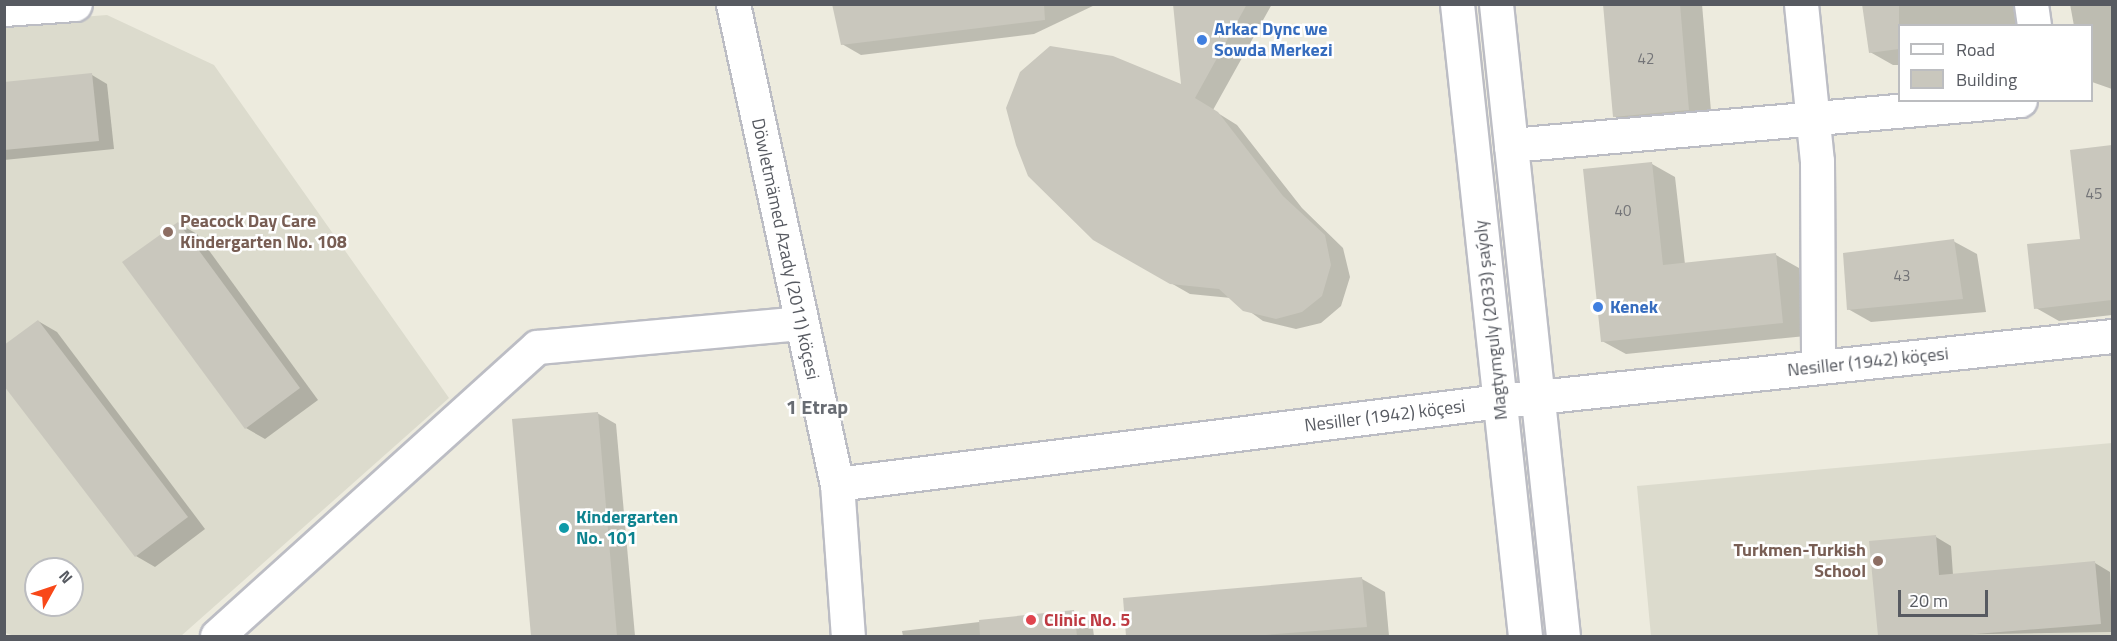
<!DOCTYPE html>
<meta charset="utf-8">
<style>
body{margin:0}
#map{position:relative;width:2117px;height:641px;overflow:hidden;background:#edebde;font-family:"Titillium Web",sans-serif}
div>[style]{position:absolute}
.education>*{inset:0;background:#dcdbcd}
.shadow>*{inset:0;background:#0003}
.building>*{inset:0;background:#c9c7bd}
.roads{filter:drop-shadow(2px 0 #bcbdc4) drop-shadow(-2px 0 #bcbdc4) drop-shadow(0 2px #bcbdc4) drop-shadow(0 -2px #bcbdc4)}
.minor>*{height:33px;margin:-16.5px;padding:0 16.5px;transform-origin:16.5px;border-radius:16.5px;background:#fff}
.secondary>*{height:33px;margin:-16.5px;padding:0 16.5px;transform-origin:16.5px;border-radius:16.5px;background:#fff}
.dots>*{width:16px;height:16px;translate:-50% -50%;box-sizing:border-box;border:3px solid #fff;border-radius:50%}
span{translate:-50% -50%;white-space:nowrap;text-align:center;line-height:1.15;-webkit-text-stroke:5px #fff;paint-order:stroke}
.number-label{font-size:15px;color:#747578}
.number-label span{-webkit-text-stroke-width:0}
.shop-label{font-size:18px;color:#366cbe;font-weight:700}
.left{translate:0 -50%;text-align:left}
.education-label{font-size:18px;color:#785e54;font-weight:700}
.right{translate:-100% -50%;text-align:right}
.street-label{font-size:18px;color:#575a61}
.culture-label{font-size:18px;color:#0d838f;font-weight:700}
.health-label{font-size:18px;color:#be3a42;font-weight:700}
.neighbourhood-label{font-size:20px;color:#686c73;font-weight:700}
.frame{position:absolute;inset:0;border:6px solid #575a61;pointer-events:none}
.legend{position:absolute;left:1898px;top:24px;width:195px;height:78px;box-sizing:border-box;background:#fff;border:2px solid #bcbdc0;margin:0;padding:8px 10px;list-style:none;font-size:18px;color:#575a61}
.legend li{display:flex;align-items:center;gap:12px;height:30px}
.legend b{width:30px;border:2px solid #bcbdc0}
.north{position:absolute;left:24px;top:557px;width:60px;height:60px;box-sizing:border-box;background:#fff;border:2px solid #bcbdc0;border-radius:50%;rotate:50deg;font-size:16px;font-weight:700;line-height:24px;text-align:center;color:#575a61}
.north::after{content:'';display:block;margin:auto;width:21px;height:27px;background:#f84819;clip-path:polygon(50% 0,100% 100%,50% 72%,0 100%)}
.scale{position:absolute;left:1898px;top:590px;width:90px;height:27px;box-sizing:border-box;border:3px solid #575a61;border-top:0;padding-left:8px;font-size:18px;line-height:21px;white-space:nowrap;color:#575a61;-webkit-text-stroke:4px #fff;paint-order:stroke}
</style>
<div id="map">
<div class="education">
<div style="clip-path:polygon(evenodd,107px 15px,214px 65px,449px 398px,181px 636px,15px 636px,5px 633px,5px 23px,107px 15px,36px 569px,72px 569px,72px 605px,36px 605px,36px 569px)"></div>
<div style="clip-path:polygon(2112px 443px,2112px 636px,1651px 636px,1637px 486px)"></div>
</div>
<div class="shadow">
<div style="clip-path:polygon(834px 4px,1097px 4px,1034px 34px,861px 55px,842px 44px)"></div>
<div style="clip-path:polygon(1174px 4px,1272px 4px,1213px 110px,1237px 125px,1302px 208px,1343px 248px,1350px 277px,1341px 306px,1321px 323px,1296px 329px,1263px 321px,1231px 298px,1190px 294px,1094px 239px,1182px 87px)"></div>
<div style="clip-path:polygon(1604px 4px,1702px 4px,1712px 123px,1637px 130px,1614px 116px)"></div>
<div style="clip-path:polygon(1863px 4px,2032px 4px,2035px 26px,1900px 26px,1900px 65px,1893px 65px,1870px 52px)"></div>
<div style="clip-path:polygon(2070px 4px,2112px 4px,2112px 89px,2092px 82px,2092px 26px,2074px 26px)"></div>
<div style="clip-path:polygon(92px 75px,107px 84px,114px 149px,4px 160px,4px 83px)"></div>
<div style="clip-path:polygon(2112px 146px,2112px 315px,2059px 321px,2036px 308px,2081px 240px,2071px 151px)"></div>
<div style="clip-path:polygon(1652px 164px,1675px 177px,1685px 264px,1776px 255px,1799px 268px,1806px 336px,1626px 354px,1602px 341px)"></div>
<div style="clip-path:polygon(178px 223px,197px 234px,318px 400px,265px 439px,246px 428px)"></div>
<div style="clip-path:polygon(1953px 241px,1977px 254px,1986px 312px,1871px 322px,1848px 309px)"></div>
<div style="clip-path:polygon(38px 321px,57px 332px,205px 529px,155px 567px,136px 556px,4px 383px)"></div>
<div style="clip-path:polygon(597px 413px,616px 424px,635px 636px,532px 636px,513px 420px)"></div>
<div style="clip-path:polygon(1936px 537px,1951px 546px,1953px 575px,2095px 563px,2110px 572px,2112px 632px,1879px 636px,1871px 543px)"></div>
<div style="clip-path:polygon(1362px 579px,1385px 592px,1389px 636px,1128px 636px,1124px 600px)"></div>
<div style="clip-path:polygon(1073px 611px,1092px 622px,1094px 636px,903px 636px,902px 631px)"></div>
</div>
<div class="building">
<div style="clip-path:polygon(832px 4px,1044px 4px,1045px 20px,841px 45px)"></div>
<div style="clip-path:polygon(1173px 4px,1247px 4px,1195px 98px,1218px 112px,1283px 196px,1325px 235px,1331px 265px,1322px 296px,1302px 312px,1276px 319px,1243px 311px,1219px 289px,1170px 284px,1093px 240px,1028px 176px,1016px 145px,1006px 108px,1020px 72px,1050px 46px,1113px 56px,1181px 84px)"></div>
<div style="clip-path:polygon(1603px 4px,1680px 4px,1689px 110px,1613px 117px)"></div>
<div style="clip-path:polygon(1862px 4px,1899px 4px,1899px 49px,1869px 53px)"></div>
<div style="clip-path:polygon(92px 73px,99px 141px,4px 150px,4px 82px)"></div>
<div style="clip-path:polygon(2112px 145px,2112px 300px,2034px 309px,2027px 244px,2080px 239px,2070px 150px)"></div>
<div style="clip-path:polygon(1652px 162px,1663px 265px,1776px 253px,1783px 323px,1601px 342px,1583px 169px)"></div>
<div style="clip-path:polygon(178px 222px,300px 388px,245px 429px,122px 262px)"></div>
<div style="clip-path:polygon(1954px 239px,1963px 299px,1847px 310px,1843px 253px)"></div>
<div style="clip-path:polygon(38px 320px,188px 517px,135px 557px,4px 386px,4px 345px)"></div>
<div style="clip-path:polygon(598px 412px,617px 636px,531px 636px,512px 419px)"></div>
<div style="clip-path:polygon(1936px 535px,1939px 575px,2095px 561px,2101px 624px,1951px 636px,1878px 636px,1869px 541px)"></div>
<div style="clip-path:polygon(1362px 577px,1367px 627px,1252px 636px,1126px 636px,1123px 598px)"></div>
<div style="clip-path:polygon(1074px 610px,1077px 636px,980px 636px,979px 620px)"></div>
</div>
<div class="roads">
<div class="minor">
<div style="left:733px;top:4px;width:491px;rotate:77.8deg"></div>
<div style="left:837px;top:484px;width:152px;rotate:85.9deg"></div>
<div style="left:1801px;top:4px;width:158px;rotate:84.2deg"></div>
<div style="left:1817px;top:161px;width:206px;rotate:89.7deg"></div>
<div style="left:2031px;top:4px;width:22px;rotate:82deg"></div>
<div style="left:4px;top:9px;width:71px;rotate:-4deg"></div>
<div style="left:1511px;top:145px;width:511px;rotate:-5.05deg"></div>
<div style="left:837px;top:484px;width:668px;rotate:-7.14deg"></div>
<div style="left:1500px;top:401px;width:615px;rotate:-6.06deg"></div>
<div style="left:217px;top:636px;width:431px;rotate:-42.1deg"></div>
<div style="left:537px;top:347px;width:264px;rotate:-5.2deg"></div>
</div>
<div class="secondary">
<div style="left:1457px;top:4px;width:636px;rotate:83.86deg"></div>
<div style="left:1496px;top:4px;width:636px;rotate:83.95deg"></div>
</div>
</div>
<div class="dots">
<div style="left:1202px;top:40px;background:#3f7fe0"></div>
<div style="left:168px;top:232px;background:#8d6e63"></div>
<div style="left:1598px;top:307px;background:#3f7fe0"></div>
<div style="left:564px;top:528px;background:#0f9aa8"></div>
<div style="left:1878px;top:561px;background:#8d6e63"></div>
<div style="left:1031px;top:620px;background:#e0444e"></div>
</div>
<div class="number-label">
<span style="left:1646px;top:59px">42</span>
<span style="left:2094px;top:194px">45</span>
<span style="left:1623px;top:211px">40</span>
<span style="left:1902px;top:276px">43</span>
</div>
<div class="shop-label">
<span class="left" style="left:1214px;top:40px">Arkac Dync we<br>Sowda Merkezi</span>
<span class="left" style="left:1610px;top:307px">Kenek</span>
</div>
<div class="education-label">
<span class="left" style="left:180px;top:232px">Peacock Day Care<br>Kindergarten No. 108</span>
<span class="right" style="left:1866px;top:561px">Turkmen-Turkish<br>School</span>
</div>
<div class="street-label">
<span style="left:785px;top:249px;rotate:78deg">Döwletmämed Azady (2011) köçesi</span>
<span style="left:1491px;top:320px;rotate:-96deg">Magtymguly (2033) şaýoly</span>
<span style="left:1868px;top:362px;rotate:-6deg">Nesiller (1942) köçesi</span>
<span style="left:1385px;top:416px;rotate:-7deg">Nesiller (1942) köçesi</span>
</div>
<div class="culture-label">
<span class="left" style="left:576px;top:528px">Kindergarten<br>No. 101</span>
</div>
<div class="health-label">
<span class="left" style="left:1044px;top:620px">Clinic No. 5</span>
</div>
<div class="neighbourhood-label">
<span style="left:817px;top:406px">1 Etrap</span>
</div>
<div class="frame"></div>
<ul class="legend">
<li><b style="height:8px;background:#fff"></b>Road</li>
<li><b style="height:16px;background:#c9c7bd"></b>Building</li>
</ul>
<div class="north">N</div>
<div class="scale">20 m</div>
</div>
